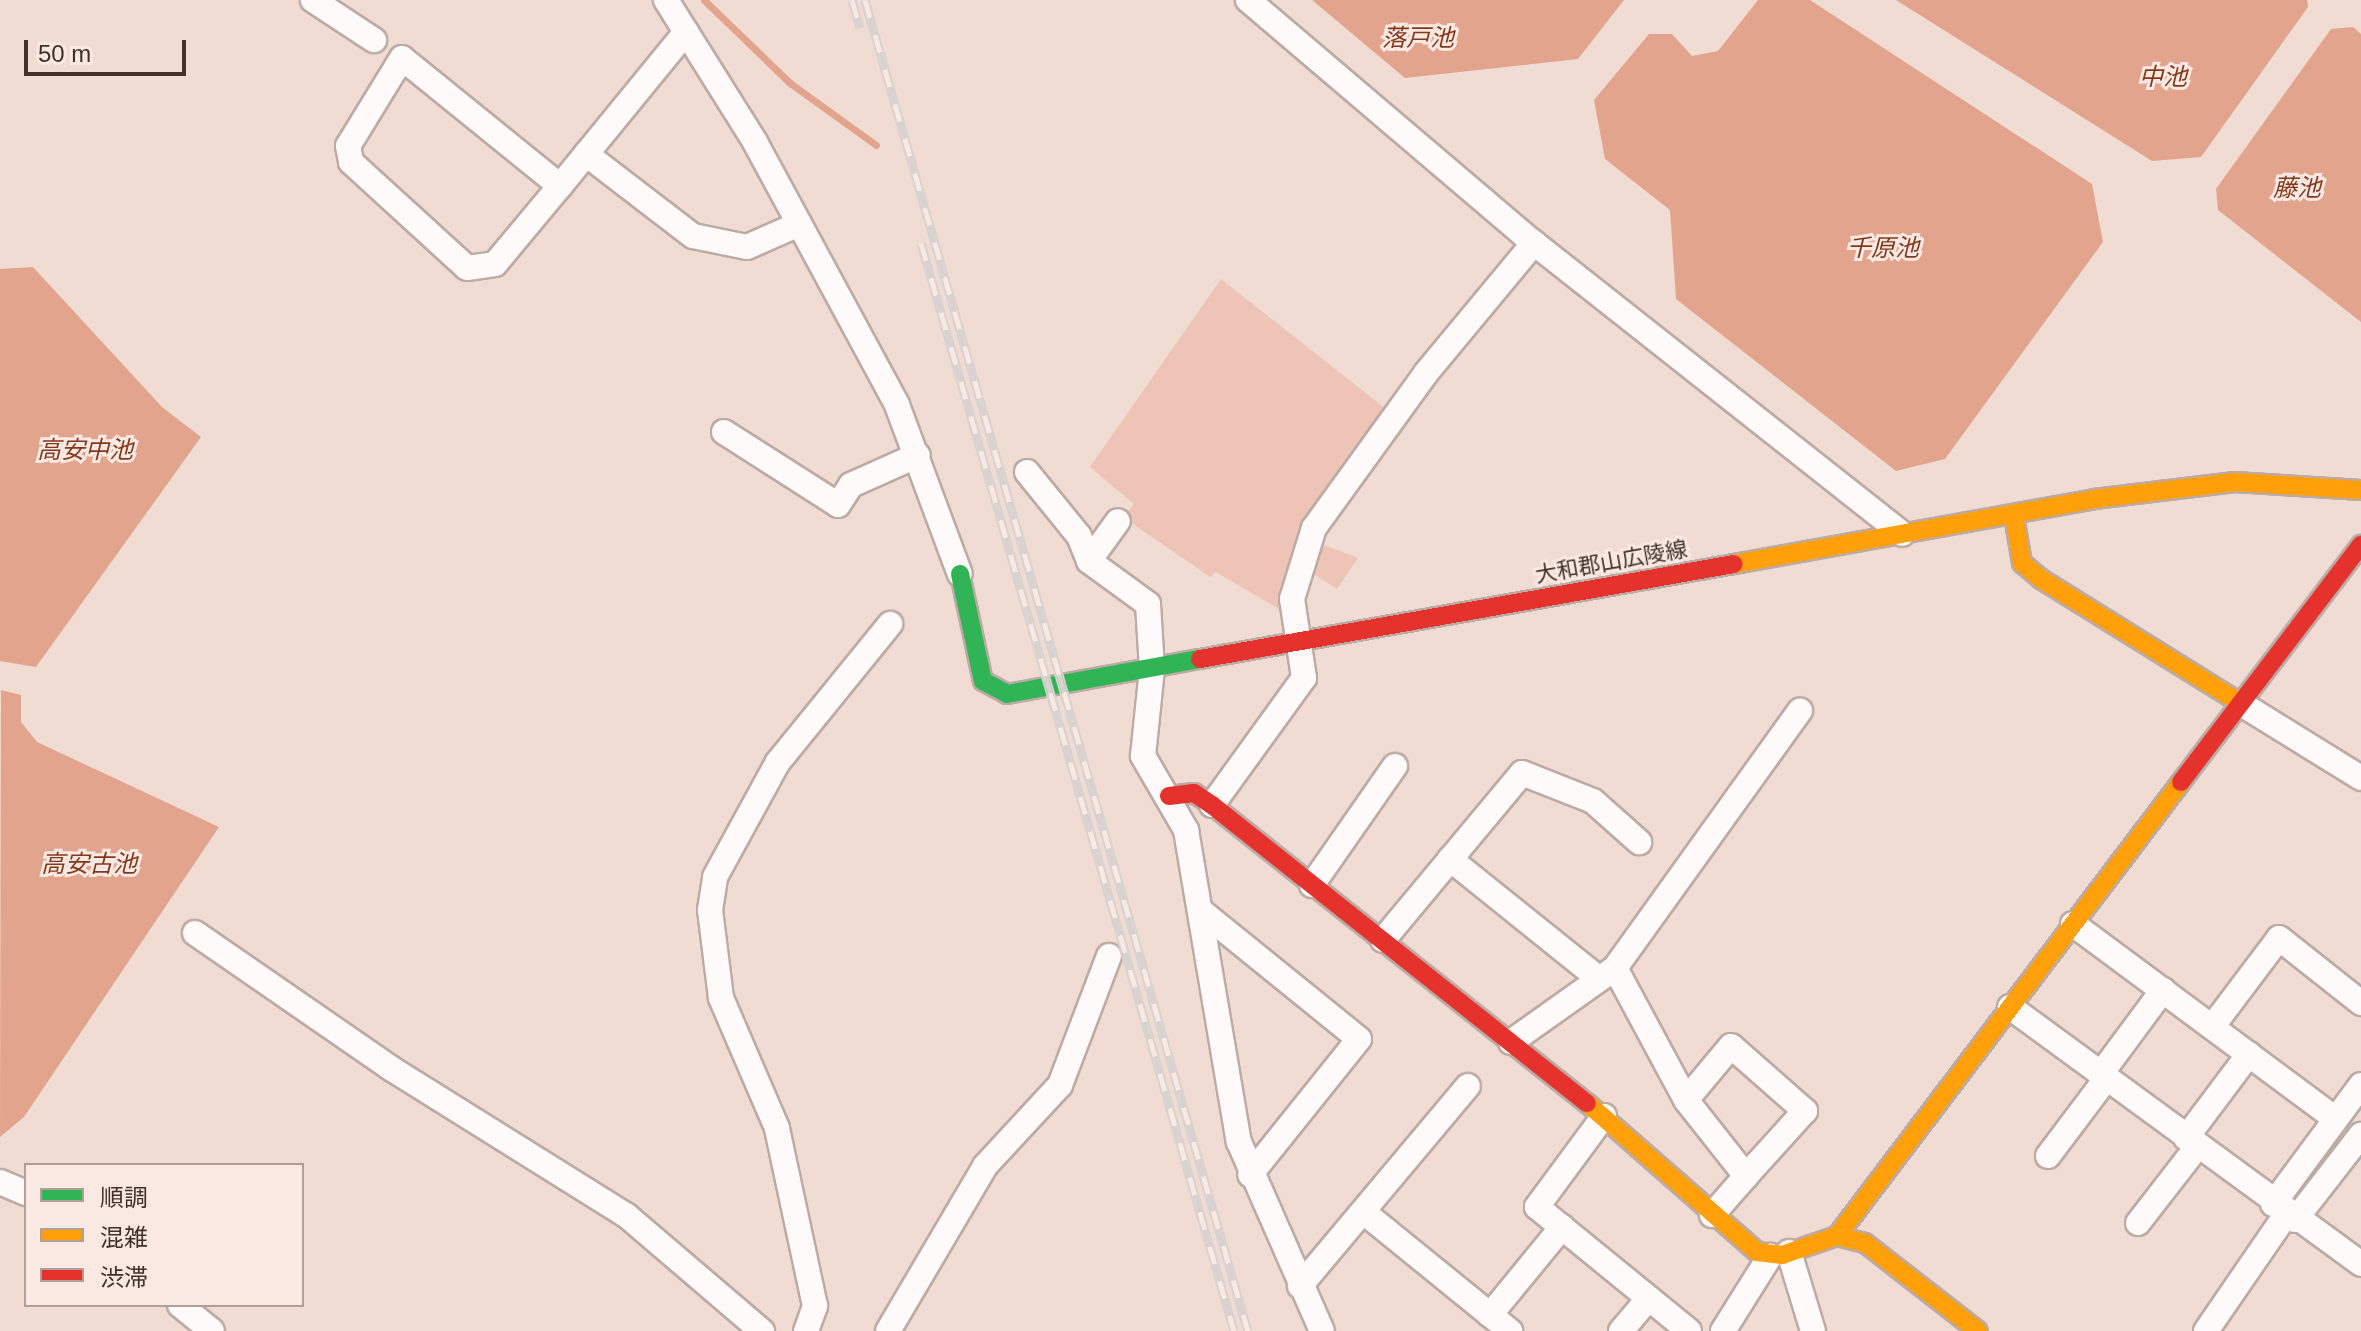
<!DOCTYPE html>
<meta charset="utf-8">
<style>
body{margin:0}
#map{position:relative;width:2361px;height:1331px;overflow:hidden;background:#f1dcd4;font-family:Helvetica,"Noto Sans JP",sans-serif}
div>[style]{position:absolute}
.green>*{inset:0;background:#edc4b5}
.water>*{inset:0;background:#e3a48d}
.stream>*{height:7px;margin:-3.5px;padding:0 3.5px;transform-origin:3.5px;border-radius:3.5px;background:#e3a48d}
.roads{filter:drop-shadow(2px 0 #bcaba5) drop-shadow(-2px 0 #bcaba5) drop-shadow(0 2px #bcaba5) drop-shadow(0 -2px #bcaba5)}
.street>*{height:24px;margin:-12px;padding:0 12px;transform-origin:12px;border-radius:12px;background:#fdfaf9}
.fast>*{height:18px;margin:-9px;padding:0 9px;transform-origin:9px;border-radius:9px;background:#30b455}
.slow>*{height:18px;margin:-9px;padding:0 9px;transform-origin:9px;border-radius:9px;background:#ff9f0a}
.jam>*{height:18px;margin:-9px;padding:0 9px;transform-origin:9px;border-radius:9px;background:#e5322d}
.rail>*{height:9px;margin-top:-4.5px;transform-origin:0;background:repeating-linear-gradient(90deg,#fae9e3 0 18px,#d8d2d0 0 36px);box-sizing:border-box;border-block:2px solid #d8d2d0}
span{translate:-50% -50%;white-space:nowrap;text-align:center;line-height:1.15;-webkit-text-stroke:6px #fae9e3;paint-order:stroke}
.street-label{font-size:22px;color:#40312b}
.water-label{font-size:24px;color:#82381b;font-style:italic}
.legend{position:absolute;left:24px;top:1163px;width:280px;height:144px;box-sizing:border-box;background:#fae9e3;border:2px solid #b09f99;margin:0;padding:10px 14px;list-style:none;font-size:24px;color:#40312b}
.legend li{display:flex;align-items:center;gap:16px;height:40px}
.legend b{width:40px;border:2px solid #b09f99}
.scale{position:absolute;left:24px;top:40px;width:162px;height:36px;box-sizing:border-box;border:4px solid #40312b;border-top:0;padding-left:10px;font-size:24px;line-height:28px;white-space:nowrap;color:#40312b;-webkit-text-stroke:6px #fae9e3;paint-order:stroke}
</style>
<div id="map">
<div class="green">
<div style="clip-path:polygon(1221px 279px,1391px 413px,1350px 474px,1289px 615px,1216px 572px,1210px 577px,1123px 517px,1134px 504px,1090px 467px)"></div>
<div style="clip-path:polygon(1316px 542px,1358px 558px,1337px 589px,1306px 569px)"></div>
</div>
<div class="water">
<div style="clip-path:polygon(1312px 0,1624px 0,1578px 59px,1405px 78px)"></div>
<div style="clip-path:polygon(1758px 0,1810px 0,2092px 184px,2103px 242px,1945px 459px,1896px 471px,1676px 299px,1670px 210px,1605px 159px,1594px 100px,1649px 34px,1672px 34px,1692px 56px,1718px 51px)"></div>
<div style="clip-path:polygon(1896px 0,2307px 0,2308px 7px,2201px 157px,2152px 161px)"></div>
<div style="clip-path:polygon(2353px 27px,2361px 34px,2361px 322px,2218px 210px,2216px 189px,2331px 29px)"></div>
<div style="clip-path:polygon(33px 267px,162px 407px,201px 437px,36px 667px,0 661px,0 269px)"></div>
<div style="clip-path:polygon(1px 690px,21px 695px,21px 722px,37px 742px,219px 827px,24px 1117px,0 1137px)"></div>
</div>
<div class="stream">
<div style="left:704px;top:0;width:120px;rotate:44deg"></div>
<div style="left:790px;top:83px;width:106px;rotate:35.8deg"></div>
</div>
<div class="roads">
<div class="street">
<div style="left:313px;top:0;width:73px;rotate:33.3deg"></div>
<div style="left:666px;top:0;width:168px;rotate:57.9deg"></div>
<div style="left:755px;top:142px;width:299px;rotate:61.6deg"></div>
<div style="left:897px;top:405px;width:180px;rotate:69.6deg"></div>
<div style="left:1248px;top:0;width:362px;rotate:40.4deg"></div>
<div style="left:1524px;top:235px;width:482px;rotate:38.3deg"></div>
<div style="left:586px;top:154px;width:135px;rotate:37.5deg"></div>
<div style="left:693px;top:236px;width:55px;rotate:11.5deg"></div>
<div style="left:747px;top:247px;width:57px;rotate:-23.9deg"></div>
<div style="left:560px;top:186px;width:203px;rotate:-141deg"></div>
<div style="left:402px;top:58px;width:103px;rotate:121.5deg"></div>
<div style="left:348px;top:146px;width:16px;rotate:79deg"></div>
<div style="left:351px;top:162px;width:157px;rotate:42.4deg"></div>
<div style="left:467px;top:268px;width:28px;rotate:-8deg"></div>
<div style="left:495px;top:264px;width:102px;rotate:-50.2deg"></div>
<div style="left:560px;top:186px;width:199px;rotate:-50.7deg"></div>
<div style="left:724px;top:432px;width:135px;rotate:32.6deg"></div>
<div style="left:838px;top:505px;width:24px;rotate:-57deg"></div>
<div style="left:851px;top:485px;width:73px;rotate:-24.1deg"></div>
<div style="left:1027px;top:472px;width:82px;rotate:50.9deg"></div>
<div style="left:1079px;top:536px;width:27px;rotate:68deg"></div>
<div style="left:1089px;top:561px;width:73px;rotate:36.1deg"></div>
<div style="left:1148px;top:604px;width:65px;rotate:86.5deg"></div>
<div style="left:1152px;top:669px;width:87px;rotate:95.9deg"></div>
<div style="left:1143px;top:756px;width:86px;rotate:59.8deg"></div>
<div style="left:1186px;top:830px;width:316px;rotate:80.4deg"></div>
<div style="left:1239px;top:1142px;width:206px;rotate:66.3deg"></div>
<div style="left:1089px;top:561px;width:49px;rotate:-54.1deg"></div>
<div style="left:2240px;top:703px;width:142px;rotate:31.8deg"></div>
<div style="left:1212px;top:805px;width:157px;rotate:-54.1deg"></div>
<div style="left:1304px;top:678px;width:80px;rotate:-98.6deg"></div>
<div style="left:1292px;top:599px;width:74px;rotate:-72.8deg"></div>
<div style="left:1314px;top:528px;width:191px;rotate:-54.1deg"></div>
<div style="left:1426px;top:373px;width:169px;rotate:-50.3deg"></div>
<div style="left:1450px;top:859px;width:189px;rotate:38.8deg"></div>
<div style="left:1312px;top:885px;width:145px;rotate:-55.1deg"></div>
<div style="left:1201px;top:911px;width:203px;rotate:39deg"></div>
<div style="left:1359px;top:1039px;width:174px;rotate:128.7deg"></div>
<div style="left:2073px;top:924px;width:327px;rotate:36.6deg"></div>
<div style="left:195px;top:933px;width:239px;rotate:34.6deg"></div>
<div style="left:392px;top:1069px;width:276px;rotate:32deg"></div>
<div style="left:626px;top:1215px;width:179px;rotate:40.5deg"></div>
<div style="left:1383px;top:940px;width:217px;rotate:-50.2deg"></div>
<div style="left:1522px;top:773px;width:76px;rotate:21.5deg"></div>
<div style="left:1593px;top:801px;width:62px;rotate:41.7deg"></div>
<div style="left:1615px;top:968px;width:150px;rotate:61.7deg"></div>
<div style="left:1686px;top:1100px;width:97px;rotate:51.7deg"></div>
<div style="left:1746px;top:1176px;width:88px;rotate:-47.8deg"></div>
<div style="left:1805px;top:1111px;width:98px;rotate:-138.7deg"></div>
<div style="left:1731px;top:1046px;width:70px;rotate:129.8deg"></div>
<div style="left:2010px;top:1007px;width:435px;rotate:36.2deg"></div>
<div style="left:2212px;top:1027px;width:111px;rotate:-53deg"></div>
<div style="left:2279px;top:938px;width:105px;rotate:38.4deg"></div>
<div style="left:1511px;top:1042px;width:128px;rotate:-35.4deg"></div>
<div style="left:1615px;top:968px;width:317px;rotate:-54.3deg"></div>
<div style="left:2100px;top:1075px;width:106px;rotate:-53.5deg"></div>
<div style="left:1604px;top:1116px;width:113px;rotate:126.4deg"></div>
<div style="left:1537px;top:1207px;width:196px;rotate:39.2deg"></div>
<div style="left:2186px;top:1138px;width:105px;rotate:-53.1deg"></div>
<div style="left:2048px;top:1156px;width:96px;rotate:-53deg"></div>
<div style="left:0;top:1182px;width:28px;rotate:23deg"></div>
<div style="left:2273px;top:1204px;width:148px;rotate:-53.5deg"></div>
<div style="left:1366px;top:1214px;width:186px;rotate:39.1deg"></div>
<div style="left:1712px;top:1215px;width:52px;rotate:-48.9deg"></div>
<div style="left:2295px;top:1220px;width:108px;rotate:-52.2deg"></div>
<div style="left:2138px;top:1223px;width:96px;rotate:-52.2deg"></div>
<div style="left:1789px;top:1252px;width:83px;rotate:73.1deg"></div>
<div style="left:1300px;top:1286px;width:261px;rotate:-50deg"></div>
<div style="left:180px;top:1305px;width:41px;rotate:39.1deg"></div>
<div style="left:1490px;top:1315px;width:114px;rotate:-50.7deg"></div>
<div style="left:806px;top:1331px;width:27px;rotate:-70deg"></div>
<div style="left:815px;top:1306px;width:182px;rotate:-102.1deg"></div>
<div style="left:777px;top:1128px;width:142px;rotate:-113.3deg"></div>
<div style="left:721px;top:998px;width:89px;rotate:-97.1deg"></div>
<div style="left:710px;top:910px;width:33px;rotate:-81deg"></div>
<div style="left:715px;top:877px;width:131px;rotate:-61.3deg"></div>
<div style="left:778px;top:762px;width:178px;rotate:-50.9deg"></div>
<div style="left:888px;top:1331px;width:191px;rotate:-59.5deg"></div>
<div style="left:985px;top:1166px;width:110px;rotate:-47.2deg"></div>
<div style="left:1060px;top:1085px;width:138px;rotate:-69.2deg"></div>
<div style="left:1621px;top:1331px;width:43px;rotate:-49.7deg"></div>
<div style="left:1723px;top:1331px;width:89px;rotate:-57.9deg"></div>
<div style="left:2206px;top:1331px;width:143px;rotate:-55.5deg"></div>
</div>
<div class="fast">
<div style="left:960px;top:574px;width:109px;rotate:77.9deg"></div>
<div style="left:983px;top:681px;width:27px;rotate:28deg"></div>
<div style="left:1007px;top:694px;width:196px;rotate:-10.3deg"></div>
</div>
<div class="slow">
<div style="left:2014px;top:516px;width:48px;rotate:80.3deg"></div>
<div style="left:2022px;top:563px;width:25px;rotate:40deg"></div>
<div style="left:2041px;top:579px;width:234px;rotate:31.9deg"></div>
<div style="left:1734px;top:564px;width:366px;rotate:-10.2deg"></div>
<div style="left:2094px;top:499px;width:142px;rotate:-6.9deg"></div>
<div style="left:2235px;top:482px;width:126px;rotate:3.6deg"></div>
<div style="left:1587px;top:1103px;width:226px;rotate:41.2deg"></div>
<div style="left:1757px;top:1252px;width:25px;rotate:7deg"></div>
<div style="left:1782px;top:1255px;width:58px;rotate:-19.1deg"></div>
<div style="left:1837px;top:1236px;width:29px;rotate:14deg"></div>
<div style="left:1865px;top:1243px;width:143px;rotate:37.9deg"></div>
<div style="left:1837px;top:1236px;width:570px;rotate:-52.85deg"></div>
</div>
<div class="jam">
<div style="left:1200px;top:659px;width:542px;rotate:-10.09deg"></div>
<div style="left:2181px;top:782px;width:298px;rotate:-52.8deg"></div>
<div style="left:1169px;top:796px;width:25px;rotate:-7deg"></div>
<div style="left:1194px;top:793px;width:22px;rotate:34deg"></div>
<div style="left:1212px;top:805px;width:479px;rotate:38.5deg"></div>
</div>
</div>
<div class="rail">
<div style="left:852px;top:0;width:29px;rotate:74deg"></div>
<div style="left:865px;top:0;width:1385px;rotate:73.95deg"></div>
<div style="left:921px;top:243px;width:1132px;rotate:73.95deg"></div>
</div>
<div class="street-label">
<span style="left:1611px;top:562px;rotate:-10deg">大和郡山広陵線</span>
</div>
<div class="water-label">
<span style="left:1418px;top:38px">落戸池</span>
<span style="left:2163px;top:77px">中池</span>
<span style="left:2297px;top:188px">藤池</span>
<span style="left:1883px;top:248px">千原池</span>
<span style="left:85px;top:450px">高安中池</span>
<span style="left:89px;top:864px">高安古池</span>
</div>
<ul class="legend">
<li><b style="height:10px;background:#30b455"></b>順調</li>
<li><b style="height:10px;background:#ff9f0a"></b>混雑</li>
<li><b style="height:10px;background:#e5322d"></b>渋滞</li>
</ul>
<div class="scale">50 m</div>
</div>
